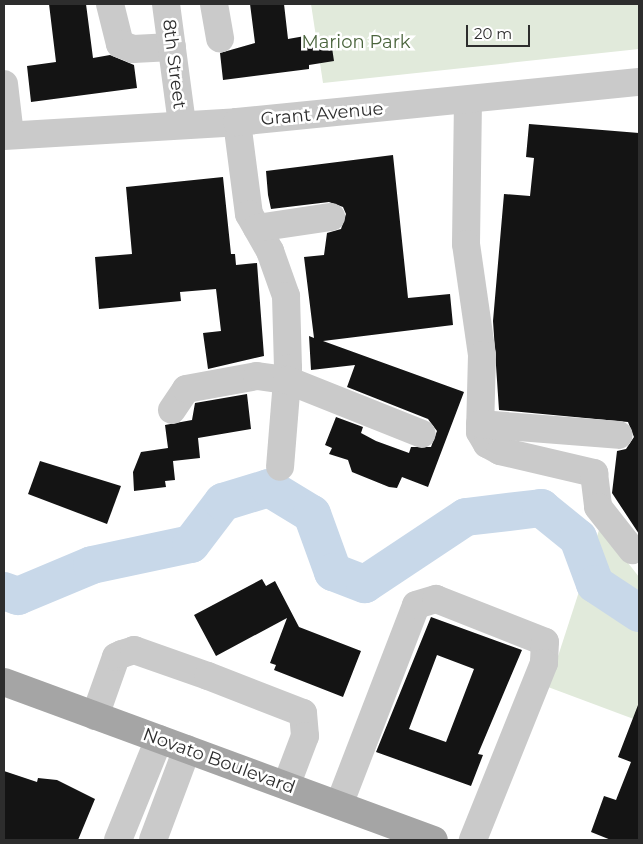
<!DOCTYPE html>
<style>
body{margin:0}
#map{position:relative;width:643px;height:844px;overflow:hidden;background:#fff;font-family:Montserrat,sans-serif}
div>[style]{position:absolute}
.green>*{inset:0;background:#e1eadb}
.river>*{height:38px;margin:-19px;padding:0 19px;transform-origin:19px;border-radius:19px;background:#c8d8e9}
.building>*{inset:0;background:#141414}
.minor>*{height:28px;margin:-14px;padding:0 14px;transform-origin:14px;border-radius:14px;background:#cacaca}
.major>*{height:28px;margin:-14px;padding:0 14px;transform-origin:14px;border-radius:14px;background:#a5a5a5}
span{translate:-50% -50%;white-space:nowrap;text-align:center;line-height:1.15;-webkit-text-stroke:5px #fff;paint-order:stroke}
.park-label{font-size:18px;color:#4b653d}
.street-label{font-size:18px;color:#2d2d2d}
.frame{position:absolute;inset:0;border:5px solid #2d2d2d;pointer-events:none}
.scale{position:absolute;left:466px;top:25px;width:64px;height:22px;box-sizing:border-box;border:2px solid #2d2d2d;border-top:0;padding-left:6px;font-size:15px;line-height:18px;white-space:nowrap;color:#2d2d2d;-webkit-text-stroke:4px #fff;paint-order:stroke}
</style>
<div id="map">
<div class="green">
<div style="clip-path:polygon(311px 4px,639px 4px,639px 49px,323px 83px)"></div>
<div style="clip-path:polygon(600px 527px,639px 577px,639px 721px,548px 687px)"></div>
</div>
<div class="river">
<div style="left:4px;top:591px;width:15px;rotate:20deg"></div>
<div style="left:18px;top:596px;width:80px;rotate:-22.7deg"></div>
<div style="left:92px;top:565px;width:101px;rotate:-12deg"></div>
<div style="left:191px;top:544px;width:53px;rotate:-52.7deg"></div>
<div style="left:223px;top:502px;width:48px;rotate:-16.9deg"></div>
<div style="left:269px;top:488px;width:50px;rotate:31.2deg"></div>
<div style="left:312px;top:514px;width:62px;rotate:70.1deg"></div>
<div style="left:333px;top:572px;width:34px;rotate:21deg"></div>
<div style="left:365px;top:584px;width:121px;rotate:-33.6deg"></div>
<div style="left:466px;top:517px;width:76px;rotate:-6.8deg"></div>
<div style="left:541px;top:508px;width:48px;rotate:39deg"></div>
<div style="left:578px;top:538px;width:49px;rotate:69.7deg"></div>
<div style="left:595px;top:584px;width:53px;rotate:33.4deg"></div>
</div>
<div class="building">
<div style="clip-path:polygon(49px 4px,86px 4px,93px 58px,110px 55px,134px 65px,137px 88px,31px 102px,27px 66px,56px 62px)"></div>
<div style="clip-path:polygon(250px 4px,284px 4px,288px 39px,305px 36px,306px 44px,331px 41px,334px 61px,309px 65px,309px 69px,223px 80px,220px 53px,255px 43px)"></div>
<div style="clip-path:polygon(529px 124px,639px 133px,639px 534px,612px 493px,617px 451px,626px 449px,634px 437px,628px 422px,499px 410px,493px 321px,504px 194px,530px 196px,534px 158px,526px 157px)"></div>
<div style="clip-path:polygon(393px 155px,408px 298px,450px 294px,453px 325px,323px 341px,464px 392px,428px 487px,402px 477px,397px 488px,389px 487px,352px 472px,348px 460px,329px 454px,332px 448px,325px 445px,336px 417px,363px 427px,361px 433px,376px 441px,409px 453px,411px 447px,431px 447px,437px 431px,428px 419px,347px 387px,355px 365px,311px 370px,309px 336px,314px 338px,304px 257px,324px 255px,327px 233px,341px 229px,346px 214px,343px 207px,329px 202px,271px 209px,268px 195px,266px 171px)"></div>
<div style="clip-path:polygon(223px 177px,231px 254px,235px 254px,236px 265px,257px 263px,264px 356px,208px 369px,203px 333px,221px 331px,216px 289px,180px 292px,181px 301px,99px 309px,95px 257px,132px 254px,126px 187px)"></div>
<div style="clip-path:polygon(247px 394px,251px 429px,198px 438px,200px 458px,173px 461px,175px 480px,165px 481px,166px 487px,134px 491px,133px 472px,141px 452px,168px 448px,165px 425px,192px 420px,195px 403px)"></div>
<div style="clip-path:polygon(40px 461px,121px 486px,107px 524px,28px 494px)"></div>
<div style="clip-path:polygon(262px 579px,266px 586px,275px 581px,299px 627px,361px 651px,343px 697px,274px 670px,276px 665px,270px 663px,287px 618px,216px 656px,194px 615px)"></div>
<div style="clip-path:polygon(evenodd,431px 617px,522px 650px,478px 754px,483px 755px,471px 786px,376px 752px,431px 617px,437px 655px,474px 669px,446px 742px,409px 729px,437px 655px)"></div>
<div style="clip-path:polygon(638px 705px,639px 840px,611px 840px,591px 832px,604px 796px,616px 800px,631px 762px,618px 757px)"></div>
<div style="clip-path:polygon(4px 771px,37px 782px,38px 778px,57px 780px,95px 799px,78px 840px,4px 840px)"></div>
</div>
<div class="minor">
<div style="left:110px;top:4px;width:41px;rotate:76deg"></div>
<div style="left:120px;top:44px;width:14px;rotate:21deg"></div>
<div style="left:133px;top:49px;width:39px;rotate:-3deg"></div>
<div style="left:166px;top:4px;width:121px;rotate:82.4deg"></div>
<div style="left:214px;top:4px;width:35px;rotate:80deg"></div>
<div style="left:4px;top:84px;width:51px;rotate:83.3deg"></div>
<div style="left:468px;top:100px;width:144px;rotate:90.8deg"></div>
<div style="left:466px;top:244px;width:112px;rotate:81.8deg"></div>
<div style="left:482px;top:355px;width:77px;rotate:91.5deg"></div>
<div style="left:480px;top:432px;width:14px;rotate:60deg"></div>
<div style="left:487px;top:444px;width:15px;rotate:28deg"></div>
<div style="left:500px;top:451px;width:97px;rotate:13.2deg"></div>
<div style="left:594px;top:473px;width:34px;rotate:83deg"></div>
<div style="left:598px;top:507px;width:55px;rotate:51.7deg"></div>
<div style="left:237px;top:122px;width:93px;rotate:82.6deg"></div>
<div style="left:249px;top:214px;width:43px;rotate:60.4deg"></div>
<div style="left:270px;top:251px;width:48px;rotate:70.4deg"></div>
<div style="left:286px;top:296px;width:72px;rotate:88.4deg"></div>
<div style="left:288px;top:368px;width:99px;rotate:94.6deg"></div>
<div style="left:4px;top:136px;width:233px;rotate:-3.4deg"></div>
<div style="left:237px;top:122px;width:404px;rotate:-5.7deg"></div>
<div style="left:257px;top:228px;width:75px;rotate:-8.5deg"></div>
<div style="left:172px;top:410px;width:25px;rotate:-56deg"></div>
<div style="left:186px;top:389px;width:72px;rotate:-10.4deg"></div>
<div style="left:257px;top:376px;width:30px;rotate:8deg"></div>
<div style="left:287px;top:380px;width:145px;rotate:21.8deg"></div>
<div style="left:480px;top:424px;width:139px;rotate:4.5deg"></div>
<div style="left:95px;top:716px;width:63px;rotate:-70.4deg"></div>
<div style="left:116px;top:657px;width:7px;rotate:-27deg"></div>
<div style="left:122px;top:654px;width:13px;rotate:-18deg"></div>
<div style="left:134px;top:650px;width:78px;rotate:19.4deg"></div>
<div style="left:208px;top:676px;width:102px;rotate:21.3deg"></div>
<div style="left:303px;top:713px;width:23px;rotate:85deg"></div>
<div style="left:305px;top:736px;width:53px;rotate:110.8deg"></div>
<div style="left:339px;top:805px;width:214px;rotate:-68.9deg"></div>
<div style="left:416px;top:605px;width:21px;rotate:-17deg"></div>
<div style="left:436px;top:599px;width:117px;rotate:21.5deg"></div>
<div style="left:545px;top:642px;width:21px;rotate:93deg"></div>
<div style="left:544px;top:663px;width:191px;rotate:111.9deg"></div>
<div style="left:118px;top:840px;width:109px;rotate:-67.9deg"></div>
<div style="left:153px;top:840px;width:97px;rotate:-69.5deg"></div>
</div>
<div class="major">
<div style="left:4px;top:682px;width:458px;rotate:20.2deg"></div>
</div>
<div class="park-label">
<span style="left:356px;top:42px">Marion Park</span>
</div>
<div class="street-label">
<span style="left:174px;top:64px;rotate:83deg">8th Street</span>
<span style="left:322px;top:114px;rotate:-5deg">Grant Avenue</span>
<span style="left:219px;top:761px;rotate:20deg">Novato Boulevard</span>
</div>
<div class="frame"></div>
<div class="scale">20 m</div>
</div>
